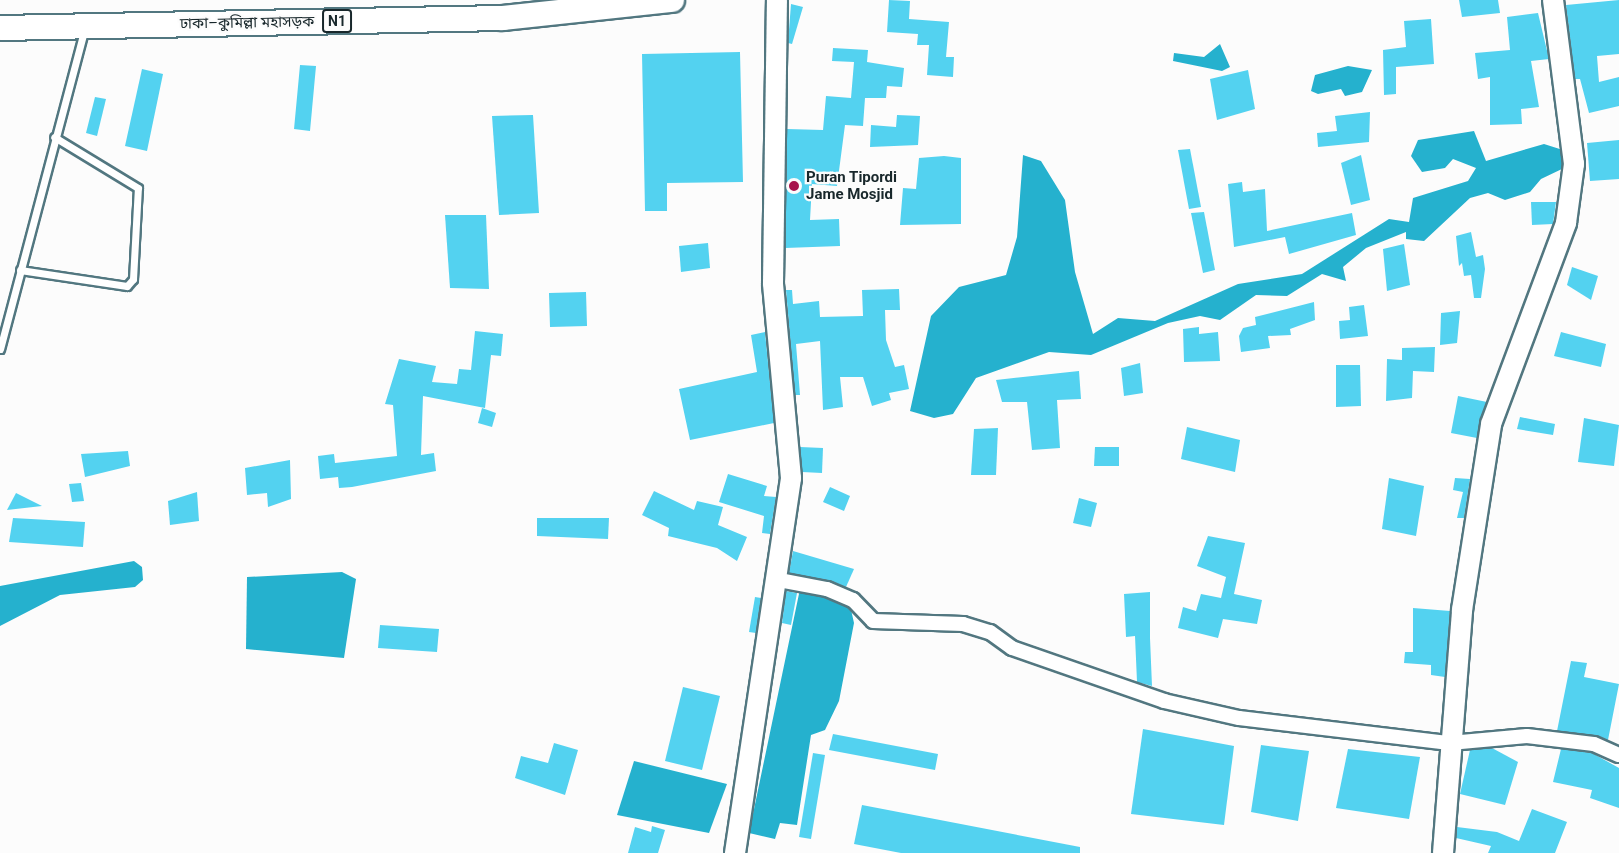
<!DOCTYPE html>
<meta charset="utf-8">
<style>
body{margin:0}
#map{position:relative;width:1619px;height:853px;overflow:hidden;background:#fcfcfc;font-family:Roboto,"Noto Sans Bengali",sans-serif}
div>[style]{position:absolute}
.water>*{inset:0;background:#25b1ce}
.building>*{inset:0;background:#53d2f0}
.roads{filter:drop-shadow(2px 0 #527780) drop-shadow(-2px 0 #527780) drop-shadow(0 2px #527780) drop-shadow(0 -2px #527780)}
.lane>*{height:7px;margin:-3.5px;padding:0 3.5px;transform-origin:3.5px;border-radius:3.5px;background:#fff}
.street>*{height:14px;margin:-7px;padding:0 7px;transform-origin:7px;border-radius:7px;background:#fff}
.secondary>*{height:20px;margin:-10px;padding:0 10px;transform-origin:10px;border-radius:10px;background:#fff}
.highway>*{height:24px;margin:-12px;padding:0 12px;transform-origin:12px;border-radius:12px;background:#fff}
.dots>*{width:16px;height:16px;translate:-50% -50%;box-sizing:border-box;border:3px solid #fcfcfc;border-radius:50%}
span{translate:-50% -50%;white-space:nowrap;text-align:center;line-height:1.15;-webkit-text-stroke:4.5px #fcfcfc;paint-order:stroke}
.shield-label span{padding:2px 4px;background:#fcfcfc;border:2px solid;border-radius:4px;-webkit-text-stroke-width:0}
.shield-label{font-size:14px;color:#18272b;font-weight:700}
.street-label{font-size:15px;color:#18272b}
.poi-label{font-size:15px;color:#18272b;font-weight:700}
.left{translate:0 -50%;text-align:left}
</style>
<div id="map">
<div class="water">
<div style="clip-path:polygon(1220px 44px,1230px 67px,1222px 71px,1173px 61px,1174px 53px,1204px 57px)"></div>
<div style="clip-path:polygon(1348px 66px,1372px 70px,1362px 92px,1345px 96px,1341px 89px,1318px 94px,1311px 91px,1315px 75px)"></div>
<div style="clip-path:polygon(1474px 131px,1486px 161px,1544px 144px,1566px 151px,1564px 168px,1541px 179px,1530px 192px,1505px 200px,1488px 193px,1470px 198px,1424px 241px,1406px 239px,1406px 232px,1366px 248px,1343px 267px,1346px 281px,1322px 274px,1287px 296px,1256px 295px,1220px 320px,1200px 316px,1168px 323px,1091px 355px,1049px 352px,976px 378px,953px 414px,934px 418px,910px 411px,931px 316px,959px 287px,1006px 275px,1017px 237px,1023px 155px,1041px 161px,1065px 200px,1075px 272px,1093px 334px,1118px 318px,1155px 321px,1238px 284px,1302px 274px,1389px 219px,1409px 222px,1413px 198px,1468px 181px,1476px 168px,1453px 159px,1445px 168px,1422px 172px,1411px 156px,1418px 140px)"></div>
<div style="clip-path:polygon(134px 561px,142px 567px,143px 580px,135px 587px,60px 595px,0 626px,0 586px)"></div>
<div style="clip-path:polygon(342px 572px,356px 579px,344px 658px,246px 649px,247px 577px)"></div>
<div style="clip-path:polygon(800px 589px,850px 605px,854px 623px,839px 701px,825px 730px,811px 735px,797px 825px,780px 823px,775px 839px,749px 833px)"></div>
<div style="clip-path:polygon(634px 761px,727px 784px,709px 833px,617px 815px)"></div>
</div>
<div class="building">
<div style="clip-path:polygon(889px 0,910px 1px,909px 19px,949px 22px,946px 57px,954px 57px,953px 77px,927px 75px,929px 45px,917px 45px,918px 34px,887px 32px)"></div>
<div style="clip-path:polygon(1459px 0,1498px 0,1500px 13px,1462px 17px)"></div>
<div style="clip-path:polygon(1619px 0,1619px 54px,1597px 56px,1599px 82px,1619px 77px,1619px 106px,1589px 113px,1580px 79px,1575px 79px,1566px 5px)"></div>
<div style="clip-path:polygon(791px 4px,803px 7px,792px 44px,788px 43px)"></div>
<div style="clip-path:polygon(1538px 13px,1549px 59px,1531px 61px,1539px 107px,1521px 109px,1522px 124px,1490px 125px,1490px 77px,1478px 79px,1475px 53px,1510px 50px,1507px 17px)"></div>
<div style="clip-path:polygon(1431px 19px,1434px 64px,1396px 67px,1396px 94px,1384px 95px,1383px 50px,1406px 47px,1404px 21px)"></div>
<div style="clip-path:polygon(833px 48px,868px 50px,867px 62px,904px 68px,902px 87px,887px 86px,886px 98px,865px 98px,863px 126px,845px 125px,837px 186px,812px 184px,810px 220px,839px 219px,840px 246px,785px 248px,787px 129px,823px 130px,826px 96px,851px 98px,854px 62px,832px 61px)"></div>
<div style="clip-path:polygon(740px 52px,743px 182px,667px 183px,667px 211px,645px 211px,642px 54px)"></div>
<div style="clip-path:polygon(300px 65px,316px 66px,310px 131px,294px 129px)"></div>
<div style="clip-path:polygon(142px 69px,163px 74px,147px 151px,125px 146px)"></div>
<div style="clip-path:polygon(1248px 70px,1255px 109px,1217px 120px,1210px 79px)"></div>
<div style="clip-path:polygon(95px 97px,106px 99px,97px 136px,86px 133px)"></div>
<div style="clip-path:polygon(1370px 112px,1369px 142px,1318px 147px,1317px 133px,1337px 131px,1335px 116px)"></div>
<div style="clip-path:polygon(533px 115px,539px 213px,499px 215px,492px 116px)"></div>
<div style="clip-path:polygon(897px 115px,920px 116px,918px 145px,870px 147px,871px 125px,896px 127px)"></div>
<div style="clip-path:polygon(1619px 140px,1619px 179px,1590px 181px,1587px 143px)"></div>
<div style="clip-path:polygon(1190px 149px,1201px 207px,1189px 209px,1178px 150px)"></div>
<div style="clip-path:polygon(1361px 155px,1370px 200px,1351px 205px,1341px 163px)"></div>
<div style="clip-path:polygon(944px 156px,961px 158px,961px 224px,900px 225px,903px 188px,916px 189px,919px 158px)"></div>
<div style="clip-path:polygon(1242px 182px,1243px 192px,1265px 189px,1267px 231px,1352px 213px,1356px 235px,1289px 254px,1285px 237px,1234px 247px,1228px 184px)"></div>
<div style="clip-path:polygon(1531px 202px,1556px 202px,1553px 224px,1532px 225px)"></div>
<div style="clip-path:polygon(1204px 212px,1215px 270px,1203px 273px,1191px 213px)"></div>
<div style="clip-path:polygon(445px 215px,486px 215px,489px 289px,450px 288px)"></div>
<div style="clip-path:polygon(1471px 232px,1476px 257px,1483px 255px,1485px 269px,1481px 298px,1474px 298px,1471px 275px,1464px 276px,1462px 263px,1459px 266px,1456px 236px)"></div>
<div style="clip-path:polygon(708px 243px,710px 268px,681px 272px,679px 246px)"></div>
<div style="clip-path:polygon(1404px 244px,1410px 285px,1387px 291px,1383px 249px)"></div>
<div style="clip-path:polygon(1572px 267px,1598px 276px,1591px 300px,1567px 285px)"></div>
<div style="clip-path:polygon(899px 289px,900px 310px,885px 310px,886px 340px,895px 367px,904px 365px,909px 389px,889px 393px,891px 400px,872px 406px,863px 377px,840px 377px,843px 407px,823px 410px,820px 341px,796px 344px,800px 395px,795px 395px,786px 290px,792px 290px,793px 304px,819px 301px,820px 317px,863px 316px,862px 290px)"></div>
<div style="clip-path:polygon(586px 292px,587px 326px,550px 327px,549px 293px)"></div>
<div style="clip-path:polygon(1314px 302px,1315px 320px,1290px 329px,1291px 335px,1268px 336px,1270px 348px,1241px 352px,1239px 336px,1243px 328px,1256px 325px,1255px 317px)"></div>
<div style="clip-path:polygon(1364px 305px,1368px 336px,1340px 339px,1339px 321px,1350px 320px,1349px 307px)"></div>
<div style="clip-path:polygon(1460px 311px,1457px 343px,1440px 345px,1441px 313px)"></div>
<div style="clip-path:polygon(1199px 327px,1199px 334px,1218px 332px,1220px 361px,1184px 362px,1183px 329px)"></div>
<div style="clip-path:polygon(475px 331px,503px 334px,501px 356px,491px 355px,485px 408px,423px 396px,421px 455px,434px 453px,436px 471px,352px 487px,339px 488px,338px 477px,320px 479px,318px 456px,334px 454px,335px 463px,397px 456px,393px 405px,385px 404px,399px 359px,436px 366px,432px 382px,457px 384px,459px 369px,471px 370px)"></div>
<div style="clip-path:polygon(765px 332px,774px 423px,690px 440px,679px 389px,757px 372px,751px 335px)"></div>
<div style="clip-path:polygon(1561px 332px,1606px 344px,1601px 367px,1554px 356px)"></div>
<div style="clip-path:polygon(1435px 347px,1434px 372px,1413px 371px,1412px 398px,1386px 401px,1387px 359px,1402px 360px,1402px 348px)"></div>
<div style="clip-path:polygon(1140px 363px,1143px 393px,1124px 396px,1121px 368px)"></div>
<div style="clip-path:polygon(1336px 365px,1360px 365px,1361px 406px,1336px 407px)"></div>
<div style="clip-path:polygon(1079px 371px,1081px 399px,1057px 400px,1060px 448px,1032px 450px,1027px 402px,1002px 402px,996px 380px)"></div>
<div style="clip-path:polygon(1458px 396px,1487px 402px,1477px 438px,1451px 433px)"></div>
<div style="clip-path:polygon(482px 408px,496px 413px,492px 427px,478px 423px)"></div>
<div style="clip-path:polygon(1520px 417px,1555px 424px,1553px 435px,1517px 429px)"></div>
<div style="clip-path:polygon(1584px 418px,1619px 425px,1614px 466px,1578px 462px)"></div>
<div style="clip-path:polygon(1187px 427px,1240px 440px,1235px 472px,1181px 459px)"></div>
<div style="clip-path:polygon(998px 428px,996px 475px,971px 475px,974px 429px)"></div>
<div style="clip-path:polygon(800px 447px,823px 448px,822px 473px,802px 472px)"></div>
<div style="clip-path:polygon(1095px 447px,1119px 447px,1119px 466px,1094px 466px)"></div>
<div style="clip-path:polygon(128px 451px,130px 466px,85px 477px,81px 454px)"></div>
<div style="clip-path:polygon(290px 460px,291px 499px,268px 507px,267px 493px,247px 495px,245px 468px)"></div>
<div style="clip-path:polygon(728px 474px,767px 486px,764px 496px,776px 497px,770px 534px,762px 533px,764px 516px,719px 502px)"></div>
<div style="clip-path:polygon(1389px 478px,1424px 486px,1416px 536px,1382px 529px)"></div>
<div style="clip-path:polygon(1455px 478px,1470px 479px,1464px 518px,1457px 518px,1463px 492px,1453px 490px)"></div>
<div style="clip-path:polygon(81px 483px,84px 501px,72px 502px,69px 484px)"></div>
<div style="clip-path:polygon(830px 487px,850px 496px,844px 511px,823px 502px)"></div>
<div style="clip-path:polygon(654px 491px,694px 510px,697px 501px,723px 507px,718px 525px,747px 537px,737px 561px,717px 548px,668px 536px,669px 528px,642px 515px)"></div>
<div style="clip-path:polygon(197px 492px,199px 521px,170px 525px,168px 501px)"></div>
<div style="clip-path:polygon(16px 493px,42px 506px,7px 510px)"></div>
<div style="clip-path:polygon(1079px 498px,1097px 503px,1091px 527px,1073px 523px)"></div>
<div style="clip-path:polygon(13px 518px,85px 522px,83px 547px,9px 542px)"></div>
<div style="clip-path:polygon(537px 518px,609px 518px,608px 539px,537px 536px)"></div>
<div style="clip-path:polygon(1208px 536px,1245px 543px,1234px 594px,1262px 600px,1257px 624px,1223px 619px,1218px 638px,1178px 628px,1183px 607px,1196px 611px,1201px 594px,1221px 598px,1226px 577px,1197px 566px)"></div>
<div style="clip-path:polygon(793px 551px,854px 569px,846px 587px,789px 573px)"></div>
<div style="clip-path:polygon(786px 591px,797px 593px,791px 625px,782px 623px)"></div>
<div style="clip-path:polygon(1150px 592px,1150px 638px,1152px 686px,1137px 682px,1135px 636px,1126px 637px,1124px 594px)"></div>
<div style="clip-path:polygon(755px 597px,761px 598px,756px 633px,749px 632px)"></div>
<div style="clip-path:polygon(1413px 608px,1450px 611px,1445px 677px,1431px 675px,1431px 665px,1404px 663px,1405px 652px,1413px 652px)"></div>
<div style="clip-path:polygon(380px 625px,439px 629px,437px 652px,378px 648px)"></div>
<div style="clip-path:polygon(1571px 661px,1587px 663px,1584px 677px,1619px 684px,1608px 740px,1557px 731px)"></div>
<div style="clip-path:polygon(683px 687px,720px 696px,702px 770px,665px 761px)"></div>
<div style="clip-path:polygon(1143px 729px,1234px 746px,1224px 825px,1131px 814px)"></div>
<div style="clip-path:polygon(833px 734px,938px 754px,935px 770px,829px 750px)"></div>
<div style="clip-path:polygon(554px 743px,578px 750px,565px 795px,515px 778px,521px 756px,548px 763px)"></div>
<div style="clip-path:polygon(1261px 745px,1309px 751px,1298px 821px,1251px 812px)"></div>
<div style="clip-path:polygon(1492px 748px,1518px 762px,1505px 805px,1460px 794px,1470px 750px)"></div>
<div style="clip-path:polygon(1348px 749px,1420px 757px,1409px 819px,1336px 808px)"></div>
<div style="clip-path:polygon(1561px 749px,1592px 753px,1619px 768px,1619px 808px,1590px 798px,1592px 790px,1553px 782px)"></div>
<div style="clip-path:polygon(813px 753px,825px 755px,811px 839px,799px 837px)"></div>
<div style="clip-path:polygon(862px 805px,1080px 847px,1080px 853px,901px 853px,854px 844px)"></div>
<div style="clip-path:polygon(1532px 809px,1567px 822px,1555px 853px,1488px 853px,1491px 846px,1456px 838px,1457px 827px,1497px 832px,1519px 841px)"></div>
<div style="clip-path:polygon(652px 826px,665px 830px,658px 853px,628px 853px,635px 827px,651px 832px)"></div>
</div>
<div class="roads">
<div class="lane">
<div style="left:20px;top:270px;width:108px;rotate:8.5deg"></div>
<div style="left:127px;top:286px;width:9px;rotate:-49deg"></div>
<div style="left:133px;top:279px;width:91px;rotate:-86.9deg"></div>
<div style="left:138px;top:188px;width:98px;rotate:-148.7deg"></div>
<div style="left:0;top:349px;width:328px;rotate:-75.2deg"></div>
</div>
<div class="street">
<div style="left:779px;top:580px;width:49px;rotate:10.6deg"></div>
<div style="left:827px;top:589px;width:28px;rotate:23deg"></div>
<div style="left:853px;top:600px;width:29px;rotate:46deg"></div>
<div style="left:873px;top:621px;width:90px;rotate:1.9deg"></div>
<div style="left:963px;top:624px;width:28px;rotate:17deg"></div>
<div style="left:990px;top:632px;width:27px;rotate:36deg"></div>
<div style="left:1012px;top:648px;width:161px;rotate:19.2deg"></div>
<div style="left:1164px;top:701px;width:77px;rotate:12.8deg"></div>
<div style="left:1239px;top:718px;width:212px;rotate:6.8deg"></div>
<div style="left:1450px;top:743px;width:77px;rotate:-5.2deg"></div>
<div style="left:1527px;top:736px;width:67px;rotate:6.8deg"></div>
<div style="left:1594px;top:744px;width:27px;rotate:24deg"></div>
</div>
<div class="secondary">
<div style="left:735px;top:853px;width:379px;rotate:-81.5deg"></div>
<div style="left:791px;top:478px;width:196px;rotate:-95.3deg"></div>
<div style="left:773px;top:283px;width:283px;rotate:-89.2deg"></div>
<div style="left:1443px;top:853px;width:244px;rotate:-85.5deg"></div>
<div style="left:1462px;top:610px;width:188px;rotate:-81.1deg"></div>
<div style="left:1491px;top:424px;width:215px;rotate:-69.5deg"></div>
<div style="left:1566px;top:223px;width:60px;rotate:-82.3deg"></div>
<div style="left:1574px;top:164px;width:165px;rotate:-97.3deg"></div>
</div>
<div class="highway">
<div style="left:0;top:28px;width:503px;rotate:-1.14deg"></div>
<div style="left:503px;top:18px;width:170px;rotate:-6.1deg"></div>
</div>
</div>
<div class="dots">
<div style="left:794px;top:186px;background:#a7144c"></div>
</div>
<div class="shield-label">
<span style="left:337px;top:21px">N1</span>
</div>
<div class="street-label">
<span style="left:247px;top:23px;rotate:-1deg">ঢাকা–কুমিল্লা মহাসড়ক</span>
</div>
<div class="poi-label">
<span class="left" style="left:806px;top:186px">Puran Tipordi<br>Jame Mosjid</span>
</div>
</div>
